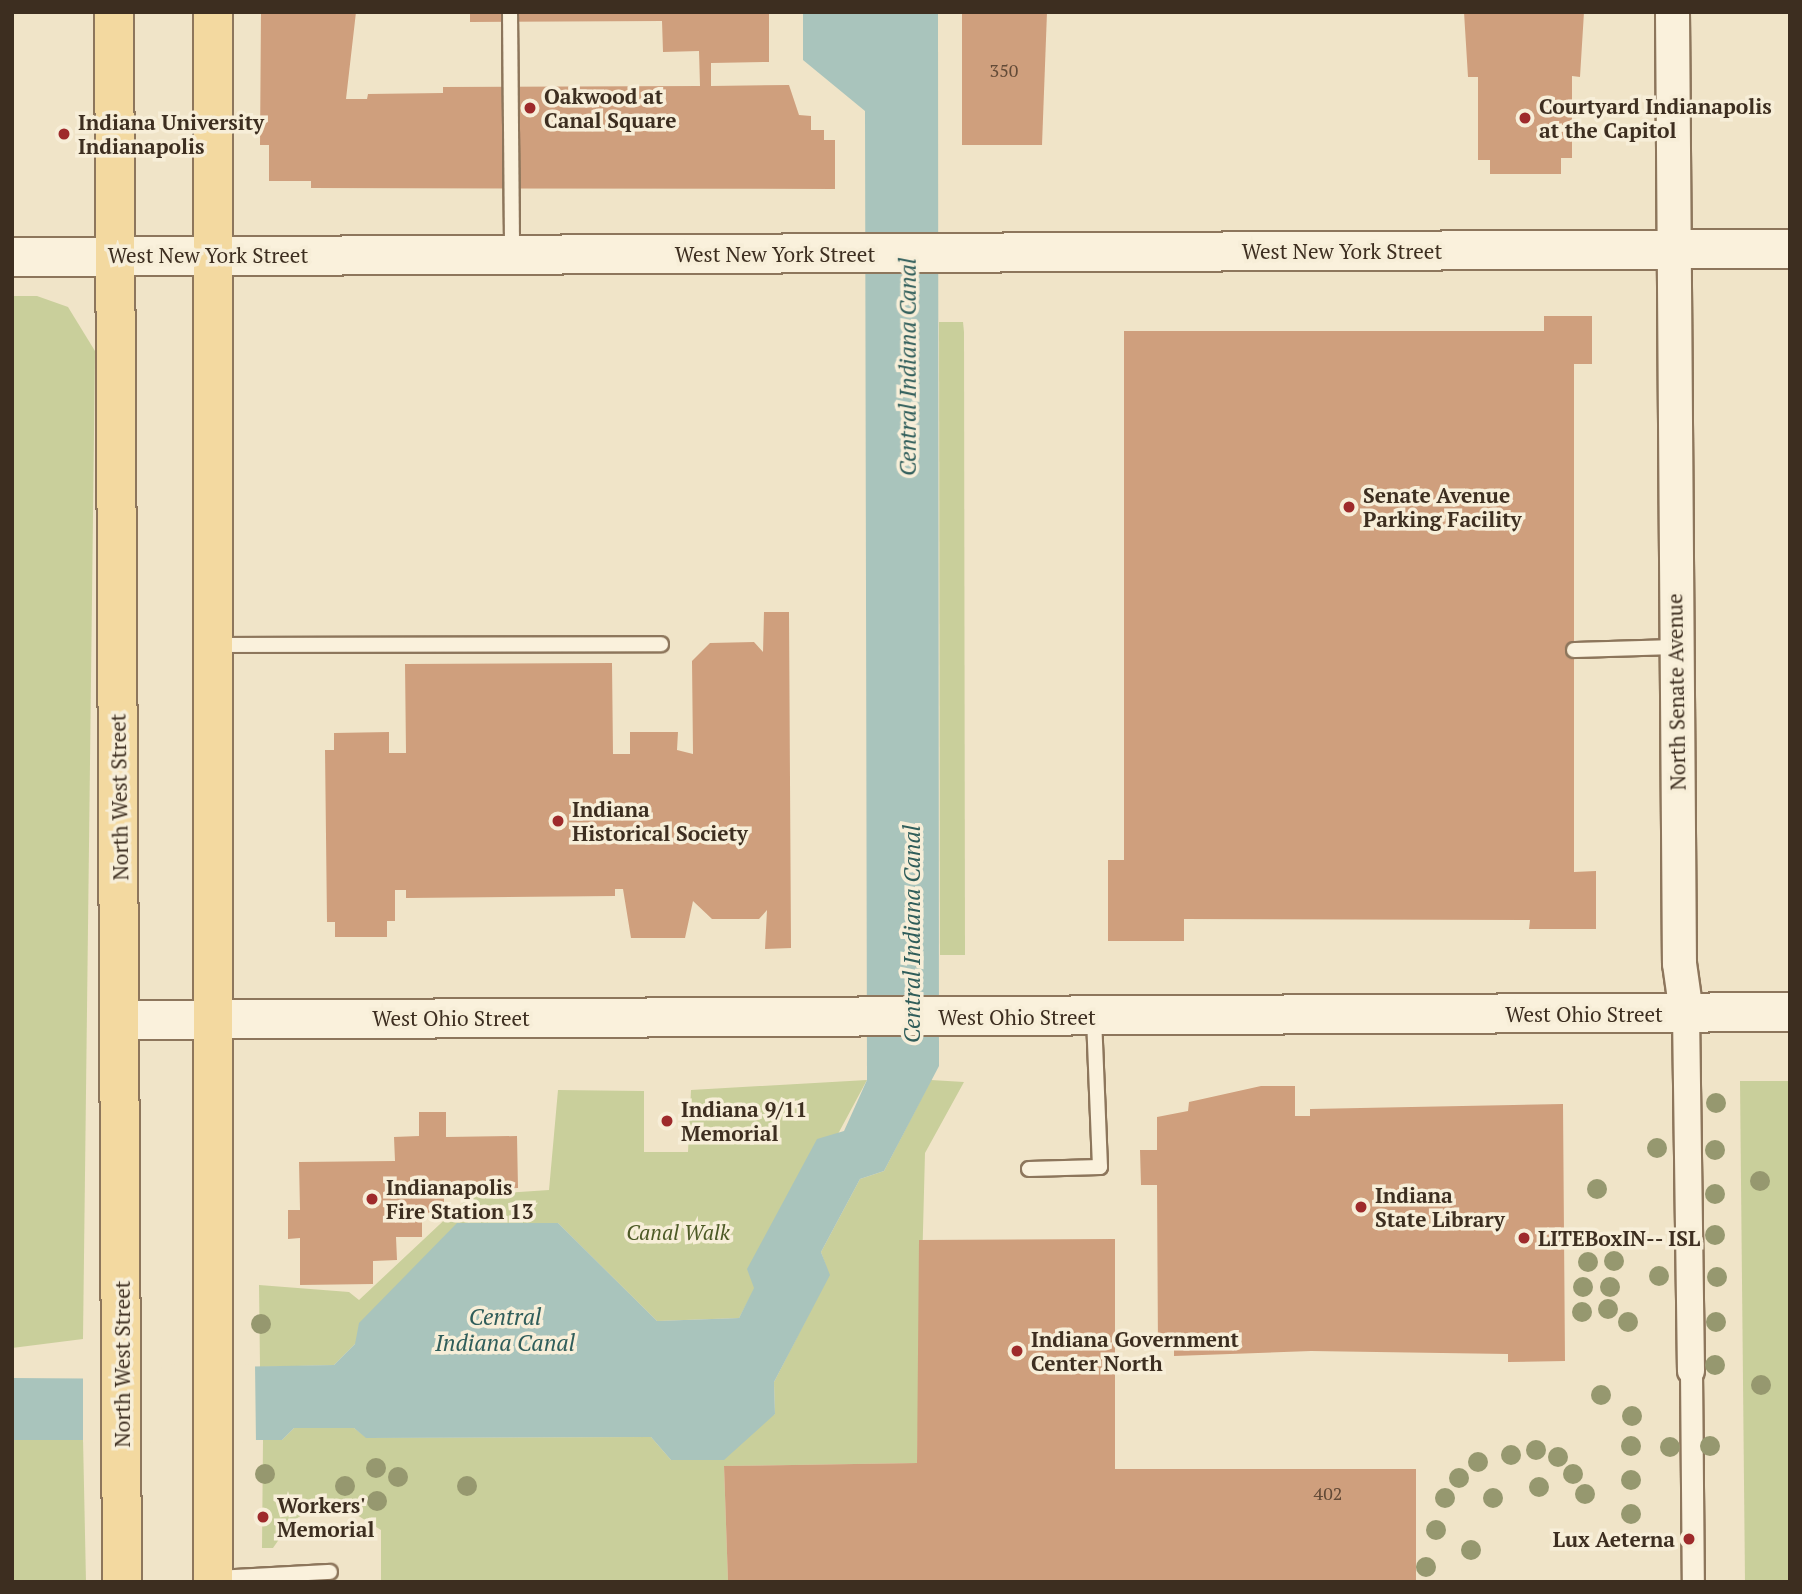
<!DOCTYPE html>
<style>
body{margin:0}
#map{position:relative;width:1802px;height:1594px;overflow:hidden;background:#f0e4c8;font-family:"PT Serif",serif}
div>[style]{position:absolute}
.green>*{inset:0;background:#c9cf9b}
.water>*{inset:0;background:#a9c4bc}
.pier>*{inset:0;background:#f0e4c8}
.building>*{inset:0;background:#cf9f7d}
.roads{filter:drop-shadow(2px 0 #8d765c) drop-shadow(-2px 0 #8d765c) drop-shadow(0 2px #8d765c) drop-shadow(0 -2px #8d765c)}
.service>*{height:14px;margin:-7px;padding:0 7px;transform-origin:7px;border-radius:7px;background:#faf1dc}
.pedestrian>*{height:21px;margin:-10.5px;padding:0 10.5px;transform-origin:10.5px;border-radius:10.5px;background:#faf1dc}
.minor>*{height:26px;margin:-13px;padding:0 13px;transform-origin:13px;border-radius:13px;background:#faf1dc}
.tertiary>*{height:33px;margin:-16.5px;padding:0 16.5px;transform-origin:16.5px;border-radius:16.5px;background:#faf1dc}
.secondary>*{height:38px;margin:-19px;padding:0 19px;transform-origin:19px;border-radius:19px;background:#faf1dc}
.primary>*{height:38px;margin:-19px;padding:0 19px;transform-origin:19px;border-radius:19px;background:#f3d9a0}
.trees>*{width:20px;height:20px;margin:-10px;border-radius:50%;background:#96986f}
.dots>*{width:19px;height:19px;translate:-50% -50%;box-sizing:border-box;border:4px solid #f7eed8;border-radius:50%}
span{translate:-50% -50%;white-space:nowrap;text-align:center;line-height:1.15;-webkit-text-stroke:7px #f7eed8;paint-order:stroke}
.number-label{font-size:18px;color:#624a37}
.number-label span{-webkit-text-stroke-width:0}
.poi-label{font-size:21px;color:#3d2e20;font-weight:700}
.left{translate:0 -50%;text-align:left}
.right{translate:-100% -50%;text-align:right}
.street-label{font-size:21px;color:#3d2e20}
.park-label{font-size:21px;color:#4d5a26;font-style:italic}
.water-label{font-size:23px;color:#2f5d5a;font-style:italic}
.frame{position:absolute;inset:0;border:14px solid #3d2e20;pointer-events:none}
</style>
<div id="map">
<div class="green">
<div style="clip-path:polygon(12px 296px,37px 296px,68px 307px,95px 351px,83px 1339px,12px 1348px)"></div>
<div style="clip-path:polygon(939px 322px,963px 322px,964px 332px,965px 955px,940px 955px)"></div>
<div style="clip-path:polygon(867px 1080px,739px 1318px,657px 1321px,558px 1223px,355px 1344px,334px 1365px,260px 1367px,259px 1285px,349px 1292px,359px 1300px,471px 1195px,549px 1190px,558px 1090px,644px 1091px,644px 1152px,688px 1152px,691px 1090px)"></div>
<div style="clip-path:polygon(931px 1080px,964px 1082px,925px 1153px,917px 1463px,724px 1466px,728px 1582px,381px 1582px,381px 1530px,341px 1505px,313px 1508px,291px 1522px,273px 1548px,262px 1548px,263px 1440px,282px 1440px,294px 1428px,354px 1428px,367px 1438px,651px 1437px,671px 1460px,775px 1414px,774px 1382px,829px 1275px,821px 1252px,860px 1179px,884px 1171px)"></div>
<div style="clip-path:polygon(1740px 1081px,1790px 1081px,1790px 1582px,1745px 1582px)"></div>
<div style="clip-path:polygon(83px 1438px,86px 1582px,12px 1582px,12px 1439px)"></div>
</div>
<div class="water">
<div style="clip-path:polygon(803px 12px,938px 12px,939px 1066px,884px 1171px,860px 1179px,821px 1252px,830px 1275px,774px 1382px,775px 1414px,724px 1460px,671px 1460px,651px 1437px,366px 1438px,354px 1428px,294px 1428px,282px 1440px,12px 1440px,12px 1378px,156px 1379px,166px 1368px,334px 1365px,355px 1344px,359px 1323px,457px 1223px,558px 1223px,657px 1321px,739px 1318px,754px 1288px,747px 1269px,817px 1139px,844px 1131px,867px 1080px,865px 111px,803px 60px)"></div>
</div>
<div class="pier">
<div style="clip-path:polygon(255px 1364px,256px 1443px,83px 1442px,83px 1375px,154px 1375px,165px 1365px)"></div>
</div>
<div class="building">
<div style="clip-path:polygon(261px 12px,356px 12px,346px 99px,367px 99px,368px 94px,443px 93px,443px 87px,700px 86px,699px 51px,663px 52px,662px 21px,470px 22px,470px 12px,769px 12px,769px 62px,711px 63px,711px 86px,789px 85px,799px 115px,811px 116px,811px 130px,824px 130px,824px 140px,835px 140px,835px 189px,311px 188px,311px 181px,269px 181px,269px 145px,260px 145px)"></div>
<div style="clip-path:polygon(962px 12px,1047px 12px,1042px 145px,962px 145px)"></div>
<div style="clip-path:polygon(1464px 12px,1584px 12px,1580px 77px,1572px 76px,1572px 158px,1561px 158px,1561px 174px,1490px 174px,1490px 160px,1478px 160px,1478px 77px,1468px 77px)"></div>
<div style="clip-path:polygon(1544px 316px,1592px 316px,1592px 364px,1574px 364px,1574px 872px,1596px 871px,1596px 929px,1529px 929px,1530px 920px,1184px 919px,1184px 941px,1108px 941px,1108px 860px,1124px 860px,1124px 331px,1544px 331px)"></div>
<div style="clip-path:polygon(764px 612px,789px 612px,791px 948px,765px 949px,767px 910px,759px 919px,712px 919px,693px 901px,685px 938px,631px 938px,623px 889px,615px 889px,615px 896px,406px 898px,406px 890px,395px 890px,395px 921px,387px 921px,387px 937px,335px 937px,335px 922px,327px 922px,325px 750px,334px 750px,334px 733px,389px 732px,389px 753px,406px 753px,405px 664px,612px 663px,613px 754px,630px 754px,630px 732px,678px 732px,677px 750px,693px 754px,692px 661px,710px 643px,754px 642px,763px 652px)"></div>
<div style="clip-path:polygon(1261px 1086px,1295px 1086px,1295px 1116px,1310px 1116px,1310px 1109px,1563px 1104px,1565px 1361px,1508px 1362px,1508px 1354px,1311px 1351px,1174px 1356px,1174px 1349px,1158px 1350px,1157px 1185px,1141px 1185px,1140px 1150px,1157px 1150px,1157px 1117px,1188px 1111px,1189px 1102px)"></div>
<div style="clip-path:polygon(419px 1112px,446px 1112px,446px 1137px,517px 1136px,518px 1188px,444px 1189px,444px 1212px,422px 1213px,422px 1237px,396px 1237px,397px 1260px,373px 1261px,373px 1284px,300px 1285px,300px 1238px,288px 1239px,288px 1210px,300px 1210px,299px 1162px,395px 1161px,394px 1137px,419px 1136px)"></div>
<div style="clip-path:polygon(1115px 1239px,1115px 1469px,1416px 1469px,1416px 1582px,728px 1582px,724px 1466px,917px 1463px,919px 1240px)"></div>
</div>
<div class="roads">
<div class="service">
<div style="left:510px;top:12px;width:240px;rotate:89.5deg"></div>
<div style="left:216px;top:645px;width:445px;rotate:-0.1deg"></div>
<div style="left:1574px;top:650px;width:102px;rotate:-1.7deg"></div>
<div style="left:1029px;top:1169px;width:71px;rotate:-1.6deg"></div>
<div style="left:1100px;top:1167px;width:149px;rotate:-92.3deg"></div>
<div style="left:214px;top:1578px;width:116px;rotate:-3deg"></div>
</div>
<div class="pedestrian">
<div style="left:1691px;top:1371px;width:211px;rotate:89.5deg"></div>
</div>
<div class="minor">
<div style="left:1686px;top:1013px;width:358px;rotate:89.2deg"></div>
</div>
<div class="tertiary">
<div style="left:1672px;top:12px;width:951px;rotate:89.58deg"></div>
<div style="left:1679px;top:963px;width:50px;rotate:82deg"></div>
</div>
<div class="secondary">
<div style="left:12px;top:257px;width:1778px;rotate:-0.26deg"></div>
<div style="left:119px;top:1020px;width:1671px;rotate:-0.27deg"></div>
</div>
<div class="primary">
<div style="left:114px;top:12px;width:1570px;rotate:89.71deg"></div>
<div style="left:213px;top:1582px;width:1570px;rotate:-90deg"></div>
</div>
</div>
<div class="trees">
<div style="left:1716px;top:1103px"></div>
<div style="left:1657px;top:1148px"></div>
<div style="left:1715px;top:1150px"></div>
<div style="left:1760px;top:1181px"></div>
<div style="left:1597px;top:1189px"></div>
<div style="left:1715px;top:1194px"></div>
<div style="left:1715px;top:1235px"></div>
<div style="left:1614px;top:1261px"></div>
<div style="left:1588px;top:1262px"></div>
<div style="left:1659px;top:1276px"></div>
<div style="left:1717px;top:1277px"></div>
<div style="left:1583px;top:1287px"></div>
<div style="left:1610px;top:1287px"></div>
<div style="left:1608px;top:1309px"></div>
<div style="left:1582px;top:1312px"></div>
<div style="left:1628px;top:1322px"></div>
<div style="left:1716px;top:1322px"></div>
<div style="left:261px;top:1324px"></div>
<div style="left:1715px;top:1365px"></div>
<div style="left:1761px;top:1385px"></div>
<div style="left:1601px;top:1395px"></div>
<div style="left:1632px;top:1416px"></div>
<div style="left:1631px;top:1446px"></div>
<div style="left:1710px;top:1446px"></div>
<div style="left:1670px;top:1447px"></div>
<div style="left:1536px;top:1450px"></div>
<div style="left:1511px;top:1455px"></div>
<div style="left:1558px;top:1457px"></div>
<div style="left:1478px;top:1462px"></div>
<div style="left:376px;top:1468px"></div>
<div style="left:265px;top:1474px"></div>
<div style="left:1573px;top:1474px"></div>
<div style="left:398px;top:1477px"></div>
<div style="left:1459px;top:1478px"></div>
<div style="left:1631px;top:1480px"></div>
<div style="left:345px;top:1486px"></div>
<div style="left:467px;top:1486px"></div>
<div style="left:1539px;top:1487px"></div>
<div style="left:1585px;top:1494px"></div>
<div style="left:1445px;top:1498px"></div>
<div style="left:1493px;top:1498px"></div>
<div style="left:377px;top:1501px"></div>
<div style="left:1631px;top:1514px"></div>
<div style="left:1436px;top:1530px"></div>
<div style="left:1471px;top:1550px"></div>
<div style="left:1426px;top:1567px"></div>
</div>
<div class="dots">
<div style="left:530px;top:108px;background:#9e2a2b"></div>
<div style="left:1525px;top:118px;background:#9e2a2b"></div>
<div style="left:64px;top:134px;background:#9e2a2b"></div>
<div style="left:1349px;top:507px;background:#9e2a2b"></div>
<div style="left:558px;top:821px;background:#9e2a2b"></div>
<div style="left:667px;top:1121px;background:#9e2a2b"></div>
<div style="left:372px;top:1199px;background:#9e2a2b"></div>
<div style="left:1361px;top:1207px;background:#9e2a2b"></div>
<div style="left:1524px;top:1238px;background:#9e2a2b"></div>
<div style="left:1017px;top:1351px;background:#9e2a2b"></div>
<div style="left:263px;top:1517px;background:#9e2a2b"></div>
<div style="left:1689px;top:1539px;background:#9e2a2b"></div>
</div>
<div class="number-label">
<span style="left:1004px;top:70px">350</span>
<span style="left:1328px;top:1493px">402</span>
</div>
<div class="poi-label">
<span class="left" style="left:544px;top:108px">Oakwood at<br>Canal Square</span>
<span class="left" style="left:1539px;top:118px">Courtyard Indianapolis<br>at the Capitol</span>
<span class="left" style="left:78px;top:134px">Indiana University<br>Indianapolis</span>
<span class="left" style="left:1363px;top:507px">Senate Avenue<br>Parking Facility</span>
<span class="left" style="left:572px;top:821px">Indiana<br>Historical Society</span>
<span class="left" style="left:681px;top:1121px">Indiana 9/11<br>Memorial</span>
<span class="left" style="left:386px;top:1199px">Indianapolis<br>Fire Station 13</span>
<span class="left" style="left:1375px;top:1207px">Indiana<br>State Library</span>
<span class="left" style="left:1538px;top:1238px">LITEBoxIN-- ISL</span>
<span class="left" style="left:1031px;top:1351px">Indiana Government<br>Center North</span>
<span class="left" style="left:277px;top:1517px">Workers'<br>Memorial</span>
<span class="right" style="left:1675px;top:1539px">Lux Aeterna</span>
</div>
<div class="street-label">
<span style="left:1342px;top:251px">West New York Street</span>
<span style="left:775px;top:254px">West New York Street</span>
<span style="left:208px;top:255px">West New York Street</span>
<span style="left:1676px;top:692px;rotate:-91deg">North Senate Avenue</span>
<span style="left:119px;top:797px;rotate:-91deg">North West Street</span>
<span style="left:1584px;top:1014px">West Ohio Street</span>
<span style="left:1017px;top:1017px">West Ohio Street</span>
<span style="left:451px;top:1018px">West Ohio Street</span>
<span style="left:122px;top:1364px;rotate:-90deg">North West Street</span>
</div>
<div class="park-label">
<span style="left:678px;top:1232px">Canal Walk</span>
</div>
<div class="water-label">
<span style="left:908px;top:367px;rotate:-90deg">Central Indiana Canal</span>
<span style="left:912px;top:934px;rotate:-90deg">Central Indiana Canal</span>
<span style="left:505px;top:1330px">Central<br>Indiana Canal</span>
</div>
<div class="frame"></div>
</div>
